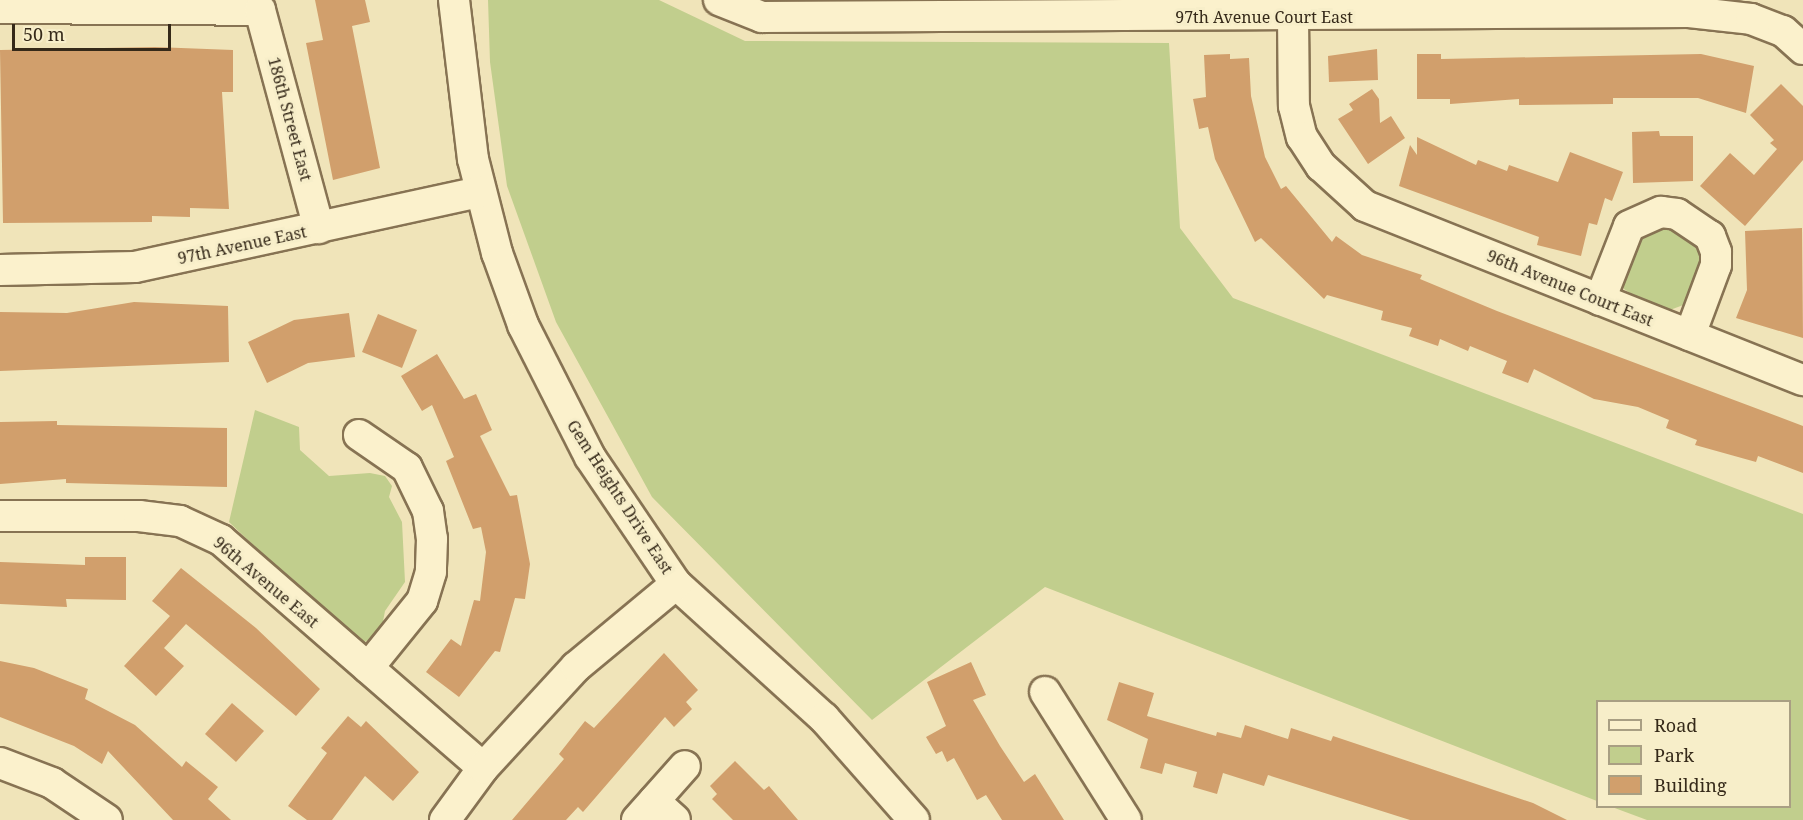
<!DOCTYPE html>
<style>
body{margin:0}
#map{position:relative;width:1803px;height:820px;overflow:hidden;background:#f0e4b9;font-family:"Noto Serif",serif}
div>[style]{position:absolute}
.green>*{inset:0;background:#c1ce8d}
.building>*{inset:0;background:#d19f6c}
.roads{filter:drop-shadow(2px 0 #877353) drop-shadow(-2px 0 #877353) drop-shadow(0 2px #877353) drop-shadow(0 -2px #877353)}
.minor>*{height:30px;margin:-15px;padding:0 15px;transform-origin:15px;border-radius:15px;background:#fbf1cc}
span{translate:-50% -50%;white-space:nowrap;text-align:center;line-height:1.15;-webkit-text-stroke:6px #f7eec9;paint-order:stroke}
.street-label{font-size:16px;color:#352919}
.legend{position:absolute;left:1596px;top:700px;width:195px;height:108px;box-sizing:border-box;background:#f7eec9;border:2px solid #a99f83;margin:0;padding:8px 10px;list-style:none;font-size:18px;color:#352919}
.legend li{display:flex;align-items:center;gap:12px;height:30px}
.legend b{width:30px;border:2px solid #a99f83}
.scale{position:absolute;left:12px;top:24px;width:159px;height:27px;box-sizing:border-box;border:3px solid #352919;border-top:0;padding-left:8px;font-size:18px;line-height:21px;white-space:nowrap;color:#352919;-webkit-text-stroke:4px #f7eec9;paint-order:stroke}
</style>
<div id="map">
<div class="green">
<div style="clip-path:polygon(488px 0,659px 0,745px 41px,1169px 43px,1180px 228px,1233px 298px,1803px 514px,1803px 820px,1647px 820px,1612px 807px,1790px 806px,1790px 702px,1598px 702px,1597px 801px,1045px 587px,872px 720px,652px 497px,556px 322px,507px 186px,490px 62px)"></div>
<div style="clip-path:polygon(1669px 223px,1692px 232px,1706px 261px,1686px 304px,1670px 310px,1640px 300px,1624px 289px,1620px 276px,1637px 240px,1652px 226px)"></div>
<div style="clip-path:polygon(255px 410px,299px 427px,300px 450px,329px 476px,370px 473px,385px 476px,392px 486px,389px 497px,402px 522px,405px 582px,385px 611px,381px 632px,363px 643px,346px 634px,229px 522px)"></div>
</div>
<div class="building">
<div style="clip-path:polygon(315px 0,365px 0,370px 22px,352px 26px,380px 168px,333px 180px,306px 43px,323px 40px)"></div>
<div style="clip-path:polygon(155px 47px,233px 50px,233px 92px,222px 92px,229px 209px,190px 208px,190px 217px,152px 216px,152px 222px,3px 223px,0 50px)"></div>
<div style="clip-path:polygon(1377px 49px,1378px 80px,1329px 82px,1328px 56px)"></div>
<div style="clip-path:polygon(1230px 54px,1230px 59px,1249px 58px,1251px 96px,1265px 157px,1281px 189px,1286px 186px,1332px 242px,1336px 236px,1362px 255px,1422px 275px,1420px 279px,1497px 311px,1803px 426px,1803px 473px,1758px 456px,1756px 462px,1695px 445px,1697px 440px,1666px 428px,1669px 420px,1638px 407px,1594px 399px,1534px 369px,1528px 383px,1502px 373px,1507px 361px,1470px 346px,1468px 351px,1440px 339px,1438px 346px,1409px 336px,1412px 328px,1381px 320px,1383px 311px,1327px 295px,1324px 299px,1261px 238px,1255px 242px,1215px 159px,1208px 127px,1199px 129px,1193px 99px,1206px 97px,1204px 55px)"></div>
<div style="clip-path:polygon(1417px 54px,1441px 54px,1441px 59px,1701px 54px,1754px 66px,1746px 113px,1698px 98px,1613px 98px,1613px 104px,1519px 105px,1519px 99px,1450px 104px,1450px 99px,1417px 99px)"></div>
<div style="clip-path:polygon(1781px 84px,1803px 106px,1803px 160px,1745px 226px,1700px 186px,1730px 153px,1754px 175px,1777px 149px,1770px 143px,1774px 140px,1750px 115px)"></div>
<div style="clip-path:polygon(1372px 89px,1379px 99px,1380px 123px,1391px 116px,1405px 138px,1368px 164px,1338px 119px,1353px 110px,1349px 104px)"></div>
<div style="clip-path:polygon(1659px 131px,1660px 136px,1693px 136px,1693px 181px,1633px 183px,1632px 132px)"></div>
<div style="clip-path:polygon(1417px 137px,1476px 165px,1478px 160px,1507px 171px,1509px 165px,1558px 182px,1570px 152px,1623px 172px,1612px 201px,1605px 198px,1597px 225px,1589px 223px,1581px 256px,1537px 245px,1539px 237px,1399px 186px,1410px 145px,1417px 155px)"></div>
<div style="clip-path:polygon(1802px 228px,1803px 338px,1736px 318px,1747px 290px,1745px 231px)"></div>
<div style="clip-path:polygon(134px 302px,228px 306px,229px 362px,0 371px,0 312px,67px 313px)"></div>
<div style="clip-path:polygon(349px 313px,355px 357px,308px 363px,267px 383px,248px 342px,294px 320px)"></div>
<div style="clip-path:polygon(378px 314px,417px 330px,402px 368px,362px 352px)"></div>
<div style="clip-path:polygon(437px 354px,464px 399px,476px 394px,492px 430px,480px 436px,510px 496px,517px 495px,530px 564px,525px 599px,515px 598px,500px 652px,495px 651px,459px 697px,426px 672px,451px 639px,461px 646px,474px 600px,480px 601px,486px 552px,481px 527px,473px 529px,446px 461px,454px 457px,432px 405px,422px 411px,401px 376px)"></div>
<div style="clip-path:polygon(57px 421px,57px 425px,227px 428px,227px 487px,66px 483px,66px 479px,0 484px,0 422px)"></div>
<div style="clip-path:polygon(85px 557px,126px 557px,126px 600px,66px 599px,67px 607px,0 604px,0 562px,85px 565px)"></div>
<div style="clip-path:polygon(181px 568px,256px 628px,320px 689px,296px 716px,186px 624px,164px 648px,184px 666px,156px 696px,124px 666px,170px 616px,152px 601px)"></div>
<div style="clip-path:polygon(664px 653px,698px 690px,686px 702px,692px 709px,674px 727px,665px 717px,583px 812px,578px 807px,566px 820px,512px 820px,564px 759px,559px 754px,585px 721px,594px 728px)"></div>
<div style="clip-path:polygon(0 661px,34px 668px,88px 689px,85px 699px,135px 725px,182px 767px,186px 761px,218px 787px,208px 799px,231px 820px,173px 820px,108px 751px,102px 764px,74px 746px,0 717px)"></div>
<div style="clip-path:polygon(971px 662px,986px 695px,973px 700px,1000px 746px,1024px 782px,1035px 774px,1064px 820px,1002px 820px,986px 795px,977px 800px,954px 758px,947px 762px,942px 751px,936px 754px,926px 737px,946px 726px,927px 682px)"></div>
<div style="clip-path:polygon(1119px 682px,1154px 693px,1147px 716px,1216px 736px,1217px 732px,1241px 738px,1245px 725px,1288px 739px,1291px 728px,1331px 741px,1333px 736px,1533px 803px,1567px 820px,1410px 820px,1268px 775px,1264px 786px,1223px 773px,1217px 794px,1193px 787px,1197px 772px,1165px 763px,1162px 774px,1140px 768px,1148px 739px,1107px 720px)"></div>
<div style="clip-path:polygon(232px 703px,264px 731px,236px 762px,205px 734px)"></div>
<div style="clip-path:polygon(348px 716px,361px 727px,366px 721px,419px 772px,393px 801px,365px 776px,332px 820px,307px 820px,288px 806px,327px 753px,321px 748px)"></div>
<div style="clip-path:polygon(735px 761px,764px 790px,769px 786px,798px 820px,733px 820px,712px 799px,717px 794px,710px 786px)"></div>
</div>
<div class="roads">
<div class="minor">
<div style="left:454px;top:0;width:160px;rotate:83.2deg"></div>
<div style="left:473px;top:159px;width:97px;rotate:75.7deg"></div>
<div style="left:497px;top:253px;width:77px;rotate:70.1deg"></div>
<div style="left:523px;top:325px;width:148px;rotate:63.1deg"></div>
<div style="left:590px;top:457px;width:153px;rotate:55.9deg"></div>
<div style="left:676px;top:584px;width:200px;rotate:42.2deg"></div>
<div style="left:824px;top:718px;width:136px;rotate:48.6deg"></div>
<div style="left:719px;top:0;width:46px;rotate:21.6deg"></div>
<div style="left:762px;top:17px;width:927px;rotate:-0.31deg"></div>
<div style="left:1689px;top:12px;width:62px;rotate:6.4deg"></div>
<div style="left:1751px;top:19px;width:34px;rotate:21deg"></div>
<div style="left:1783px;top:31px;width:27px;rotate:42deg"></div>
<div style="left:0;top:8px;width:260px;rotate:0.4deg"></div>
<div style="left:260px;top:10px;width:226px;rotate:74.9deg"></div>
<div style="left:1293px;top:17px;width:89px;rotate:89.4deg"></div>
<div style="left:1294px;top:106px;width:32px;rotate:76deg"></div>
<div style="left:1302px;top:137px;width:35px;rotate:57deg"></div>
<div style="left:1321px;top:166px;width:59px;rotate:42.3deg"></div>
<div style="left:1365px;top:206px;width:471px;rotate:21.7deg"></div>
<div style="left:0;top:270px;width:135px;rotate:-1.3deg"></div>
<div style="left:135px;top:267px;width:353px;rotate:-12.3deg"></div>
<div style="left:1600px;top:300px;width:79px;rotate:-68.6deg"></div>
<div style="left:1629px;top:226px;width:35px;rotate:-24deg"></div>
<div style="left:1661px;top:212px;width:16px;rotate:7deg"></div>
<div style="left:1677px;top:214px;width:40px;rotate:34deg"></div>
<div style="left:1710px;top:236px;width:17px;rotate:69deg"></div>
<div style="left:1716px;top:252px;width:13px;rotate:90deg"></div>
<div style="left:1716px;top:265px;width:75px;rotate:110.4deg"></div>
<div style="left:359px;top:435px;width:58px;rotate:34.5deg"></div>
<div style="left:407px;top:468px;width:48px;rotate:64deg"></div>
<div style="left:428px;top:511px;width:28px;rotate:82deg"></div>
<div style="left:432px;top:539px;width:33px;rotate:92deg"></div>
<div style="left:431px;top:572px;width:30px;rotate:107deg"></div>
<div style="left:422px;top:601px;width:86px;rotate:128.9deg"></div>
<div style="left:0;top:516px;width:139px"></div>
<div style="left:139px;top:516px;width:41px;rotate:7deg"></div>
<div style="left:180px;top:521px;width:45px;rotate:24.9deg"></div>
<div style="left:221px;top:540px;width:347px;rotate:41deg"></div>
<div style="left:1045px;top:692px;width:151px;rotate:57.7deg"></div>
<div style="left:0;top:763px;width:56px;rotate:21deg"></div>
<div style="left:52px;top:783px;width:66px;rotate:33.9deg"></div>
<div style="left:654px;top:801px;width:28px;rotate:42deg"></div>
<div style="left:445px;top:820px;width:64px;rotate:-53.8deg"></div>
<div style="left:483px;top:768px;width:137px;rotate:-47.4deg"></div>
<div style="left:576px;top:667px;width:130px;rotate:-39.7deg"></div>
<div style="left:637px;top:820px;width:72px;rotate:-48.4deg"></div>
</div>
</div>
<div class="street-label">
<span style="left:1264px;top:17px">97th Avenue Court East</span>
<span style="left:290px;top:119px;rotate:75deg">186th Street East</span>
<span style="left:242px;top:245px;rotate:-12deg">97th Avenue East</span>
<span style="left:1570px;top:288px;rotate:22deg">96th Avenue Court East</span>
<span style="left:620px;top:497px;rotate:57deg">Gem Heights Drive East</span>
<span style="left:266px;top:582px;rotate:40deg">96th Avenue East</span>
</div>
<ul class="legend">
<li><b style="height:8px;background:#fbf1cc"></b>Road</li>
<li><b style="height:16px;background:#c1ce8d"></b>Park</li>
<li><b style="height:16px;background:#d19f6c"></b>Building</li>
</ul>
<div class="scale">50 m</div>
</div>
